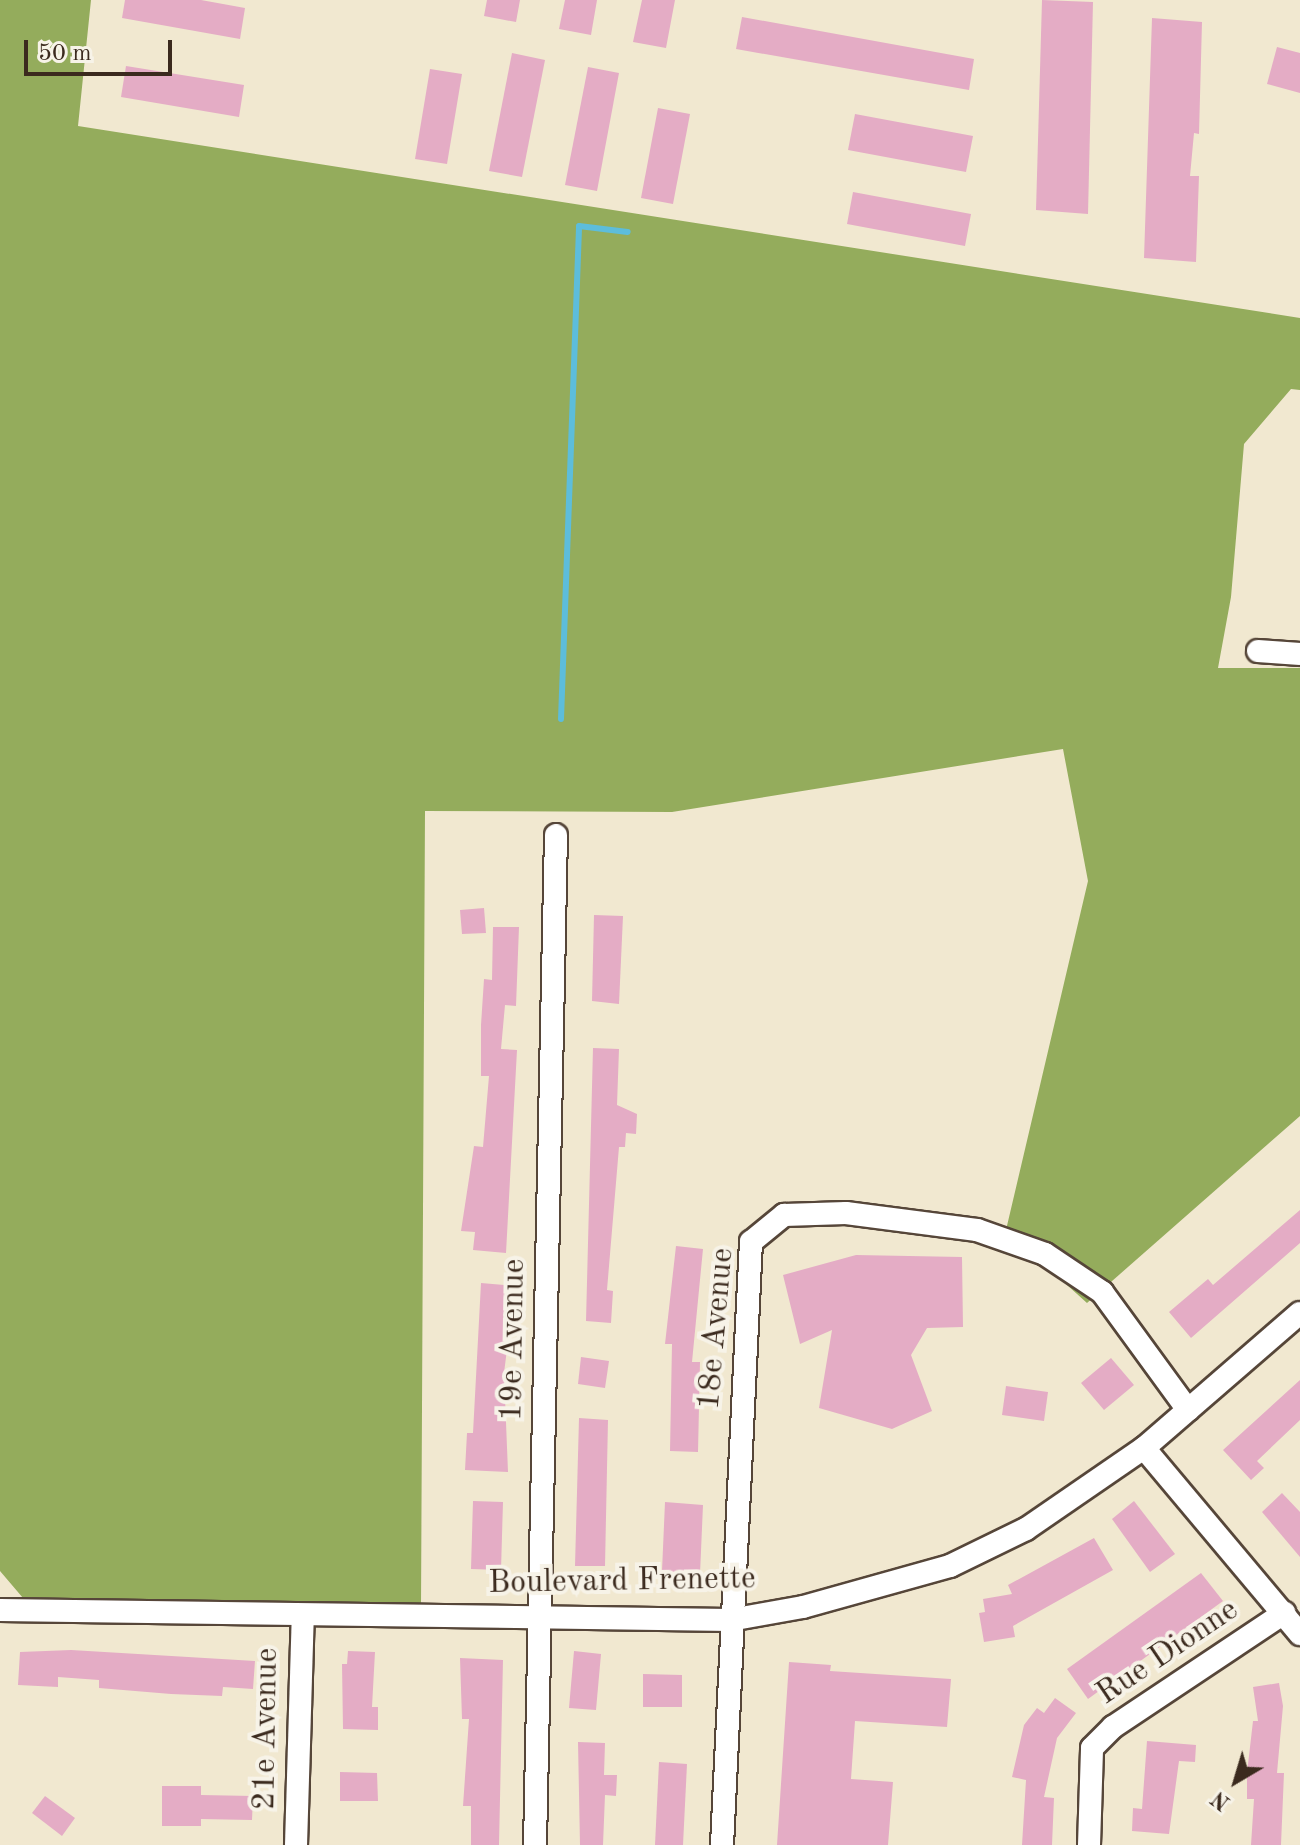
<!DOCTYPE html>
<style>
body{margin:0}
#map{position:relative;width:1300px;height:1845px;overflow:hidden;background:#f1e8d0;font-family:"Old Standard TT",serif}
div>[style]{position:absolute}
.forest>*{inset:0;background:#94ac5c}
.stream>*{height:6px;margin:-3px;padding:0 3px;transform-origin:3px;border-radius:3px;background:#5dbddb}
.building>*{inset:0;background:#e4acc5}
.roads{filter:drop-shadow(2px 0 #564639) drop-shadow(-2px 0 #564639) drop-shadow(0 2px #564639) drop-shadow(0 -2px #564639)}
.street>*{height:22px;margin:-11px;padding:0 11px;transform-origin:11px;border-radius:11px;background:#fff}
span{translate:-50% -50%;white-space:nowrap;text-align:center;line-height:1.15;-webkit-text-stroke:8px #f7f3e8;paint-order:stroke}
.street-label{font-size:32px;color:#3b2a1e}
.north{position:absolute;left:1196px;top:1741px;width:80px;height:80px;-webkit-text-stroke:6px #f7f3e8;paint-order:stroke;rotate:218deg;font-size:22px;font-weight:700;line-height:32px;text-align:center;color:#3b2a1e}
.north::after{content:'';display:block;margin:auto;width:28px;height:36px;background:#3b2a1e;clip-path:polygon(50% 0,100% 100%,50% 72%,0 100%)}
.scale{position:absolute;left:24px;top:40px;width:148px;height:36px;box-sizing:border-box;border:4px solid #3b2a1e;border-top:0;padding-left:10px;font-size:24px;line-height:28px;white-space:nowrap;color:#3b2a1e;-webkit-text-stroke:6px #f7f3e8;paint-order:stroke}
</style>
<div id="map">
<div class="forest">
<div style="clip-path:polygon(0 0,91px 0,78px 126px,1300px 318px,1300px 390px,1291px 389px,1244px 444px,1231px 597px,1218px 668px,1300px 668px,1300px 1116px,1087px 1303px,1006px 1230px,1088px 881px,1063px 749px,672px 812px,425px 811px,421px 1609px,23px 1598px,0 1571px)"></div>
</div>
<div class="stream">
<div style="left:561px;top:719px;width:493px;rotate:-87.9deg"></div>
<div style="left:579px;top:226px;width:49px;rotate:7deg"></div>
</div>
<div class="building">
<div style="clip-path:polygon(125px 0,201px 0,245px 8px,240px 39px,122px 18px)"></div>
<div style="clip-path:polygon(487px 0,520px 0,516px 22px,484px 16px)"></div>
<div style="clip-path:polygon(565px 0,597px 0,591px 35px,559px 29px)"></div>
<div style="clip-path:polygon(642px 0,675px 0,666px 48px,633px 42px)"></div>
<div style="clip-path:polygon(1042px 0,1093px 2px,1088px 214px,1036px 210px)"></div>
<div style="clip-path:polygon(742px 17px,974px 59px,969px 90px,736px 49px)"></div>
<div style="clip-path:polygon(1152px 18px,1202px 22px,1199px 134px,1194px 133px,1190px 176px,1199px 176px,1196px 262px,1144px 258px)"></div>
<div style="clip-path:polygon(1277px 47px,1300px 53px,1300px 93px,1267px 84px)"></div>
<div style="clip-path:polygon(512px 53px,545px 60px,522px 177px,489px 171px)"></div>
<div style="clip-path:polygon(126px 66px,244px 85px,239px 117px,121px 97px)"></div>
<div style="clip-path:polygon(588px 67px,619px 73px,597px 191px,565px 185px)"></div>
<div style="clip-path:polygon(430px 69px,462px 74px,447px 164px,415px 159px)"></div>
<div style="clip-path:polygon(658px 108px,690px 114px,673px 204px,641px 198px)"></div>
<div style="clip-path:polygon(855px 114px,973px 136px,966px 172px,848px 150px)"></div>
<div style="clip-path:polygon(853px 192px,971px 214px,965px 246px,847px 224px)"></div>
<div style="clip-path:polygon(484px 908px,486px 933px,462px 934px,460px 910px)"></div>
<div style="clip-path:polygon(594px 915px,623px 916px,619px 1004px,592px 1001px)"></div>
<div style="clip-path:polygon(493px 927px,519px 927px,516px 1006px,505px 1005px,501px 1049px,517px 1050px,506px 1253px,473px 1250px,475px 1232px,461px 1231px,474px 1146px,483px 1147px,489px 1076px,481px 1076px,481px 1025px,484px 979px,492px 980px)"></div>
<div style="clip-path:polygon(593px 1048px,619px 1049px,617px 1105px,637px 1114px,636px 1134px,626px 1133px,625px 1147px,619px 1147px,607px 1290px,613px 1291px,611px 1323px,586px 1321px)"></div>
<div style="clip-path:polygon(1300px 1210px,1300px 1243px,1191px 1338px,1169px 1312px,1208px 1279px,1213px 1285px)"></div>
<div style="clip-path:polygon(676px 1246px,703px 1249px,692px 1362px,700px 1362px,698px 1452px,670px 1451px,672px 1344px,665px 1344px)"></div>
<div style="clip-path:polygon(856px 1255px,962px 1257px,963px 1327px,927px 1328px,911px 1355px,932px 1411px,892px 1429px,819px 1408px,832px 1330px,800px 1344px,783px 1275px)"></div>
<div style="clip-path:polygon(481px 1283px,515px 1286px,504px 1373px,508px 1472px,465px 1470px,467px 1433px,473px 1433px)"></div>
<div style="clip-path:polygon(581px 1357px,609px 1361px,605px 1388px,578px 1384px)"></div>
<div style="clip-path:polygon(1111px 1358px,1134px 1385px,1104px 1410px,1081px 1383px)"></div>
<div style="clip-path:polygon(1300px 1380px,1300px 1420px,1257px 1461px,1264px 1468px,1251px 1480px,1223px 1450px)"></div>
<div style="clip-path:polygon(1006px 1386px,1048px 1392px,1044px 1421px,1002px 1415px)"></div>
<div style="clip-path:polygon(579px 1418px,608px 1420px,605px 1566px,575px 1566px)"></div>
<div style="clip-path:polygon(1282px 1493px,1300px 1512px,1300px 1557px,1262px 1512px)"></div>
<div style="clip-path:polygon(473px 1501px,503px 1502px,501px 1570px,471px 1569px)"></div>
<div style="clip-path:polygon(1134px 1501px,1175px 1554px,1150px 1572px,1112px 1519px)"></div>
<div style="clip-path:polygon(665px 1502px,703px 1505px,700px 1574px,662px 1571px)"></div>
<div style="clip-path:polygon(1094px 1538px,1113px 1570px,1013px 1626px,1015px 1637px,984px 1642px,979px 1613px,985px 1612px,983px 1599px,1012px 1594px,1008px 1585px)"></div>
<div style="clip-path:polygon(1201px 1573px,1223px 1601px,1088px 1699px,1067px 1669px)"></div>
<div style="clip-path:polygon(71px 1650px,255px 1661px,253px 1689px,223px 1687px,222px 1696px,171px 1694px,99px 1688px,99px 1680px,58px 1677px,58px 1687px,18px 1685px,20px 1652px)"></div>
<div style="clip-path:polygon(348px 1651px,375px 1652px,372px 1707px,378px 1707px,378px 1730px,343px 1729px,342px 1664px,347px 1664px)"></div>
<div style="clip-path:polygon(574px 1651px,601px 1654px,596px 1710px,569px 1708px)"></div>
<div style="clip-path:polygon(460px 1658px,503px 1660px,499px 1845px,471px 1845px,471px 1806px,463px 1806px,469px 1719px,462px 1719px)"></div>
<div style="clip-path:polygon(789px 1662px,831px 1665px,830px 1671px,951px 1679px,947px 1727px,855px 1721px,851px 1779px,893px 1782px,888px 1845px,777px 1845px)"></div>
<div style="clip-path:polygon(643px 1674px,682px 1675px,682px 1707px,643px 1707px)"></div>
<div style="clip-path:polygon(1279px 1683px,1283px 1706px,1277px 1773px,1284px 1773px,1281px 1845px,1251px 1845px,1254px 1799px,1247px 1799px,1247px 1773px,1253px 1721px,1258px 1721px,1253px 1687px)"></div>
<div style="clip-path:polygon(1055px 1698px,1076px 1713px,1057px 1738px,1044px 1797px,1054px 1798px,1052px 1845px,1022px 1845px,1026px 1780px,1012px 1777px,1024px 1725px,1037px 1708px,1044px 1713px)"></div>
<div style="clip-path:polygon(1147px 1741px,1196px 1745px,1195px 1762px,1179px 1761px,1169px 1834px,1132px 1831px,1133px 1808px,1142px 1809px)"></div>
<div style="clip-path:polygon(578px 1742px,605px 1743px,604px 1775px,617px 1775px,616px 1796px,605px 1795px,603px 1845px,580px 1845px)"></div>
<div style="clip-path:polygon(659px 1762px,687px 1764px,683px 1845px,655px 1845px)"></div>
<div style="clip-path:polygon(340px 1772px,377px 1773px,378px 1801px,340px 1801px)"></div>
<div style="clip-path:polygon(162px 1786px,201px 1786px,201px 1795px,253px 1796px,252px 1820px,201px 1819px,201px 1826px,162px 1826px)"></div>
<div style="clip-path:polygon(45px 1796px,75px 1818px,62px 1836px,32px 1813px)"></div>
</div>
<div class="roads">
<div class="street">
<div style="left:1258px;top:651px;width:42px;rotate:4.1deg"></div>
<div style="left:1144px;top:1448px;width:243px;rotate:50deg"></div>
<div style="left:0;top:1610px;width:730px;rotate:0.78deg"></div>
<div style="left:730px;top:1620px;width:74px;rotate:-10.1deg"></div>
<div style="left:803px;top:1607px;width:153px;rotate:-15.6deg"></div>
<div style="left:950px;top:1566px;width:85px;rotate:-26deg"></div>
<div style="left:1026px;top:1529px;width:143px;rotate:-34.5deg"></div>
<div style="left:1144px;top:1448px;width:206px;rotate:-40.9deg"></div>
<div style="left:296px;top:1845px;width:230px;rotate:-88.3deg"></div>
<div style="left:535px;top:1845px;width:1010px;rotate:-88.81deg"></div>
<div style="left:722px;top:1845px;width:604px;rotate:-87.25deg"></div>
<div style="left:751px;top:1242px;width:43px;rotate:-39.3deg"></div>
<div style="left:784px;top:1215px;width:62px;rotate:-1.8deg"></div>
<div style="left:846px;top:1213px;width:132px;rotate:7.4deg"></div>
<div style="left:977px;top:1230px;width:72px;rotate:19.4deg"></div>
<div style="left:1045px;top:1254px;width:69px;rotate:33.7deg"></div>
<div style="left:1102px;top:1292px;width:146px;rotate:53.9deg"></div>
<div style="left:1089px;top:1845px;width:97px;rotate:-88.2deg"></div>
<div style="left:1092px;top:1748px;width:30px;rotate:-45deg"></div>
<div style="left:1113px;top:1727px;width:206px;rotate:-33.7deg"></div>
</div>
</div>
<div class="street-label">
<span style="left:717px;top:1329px;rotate:-85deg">18e Avenue</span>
<span style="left:514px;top:1340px;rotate:-89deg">19e Avenue</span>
<span style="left:622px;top:1582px;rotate:-1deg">Boulevard Frenette</span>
<span style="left:1168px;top:1653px;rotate:-34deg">Rue Dionne</span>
<span style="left:267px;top:1729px;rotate:-89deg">21e Avenue</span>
</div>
<div class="north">N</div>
<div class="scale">50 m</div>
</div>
